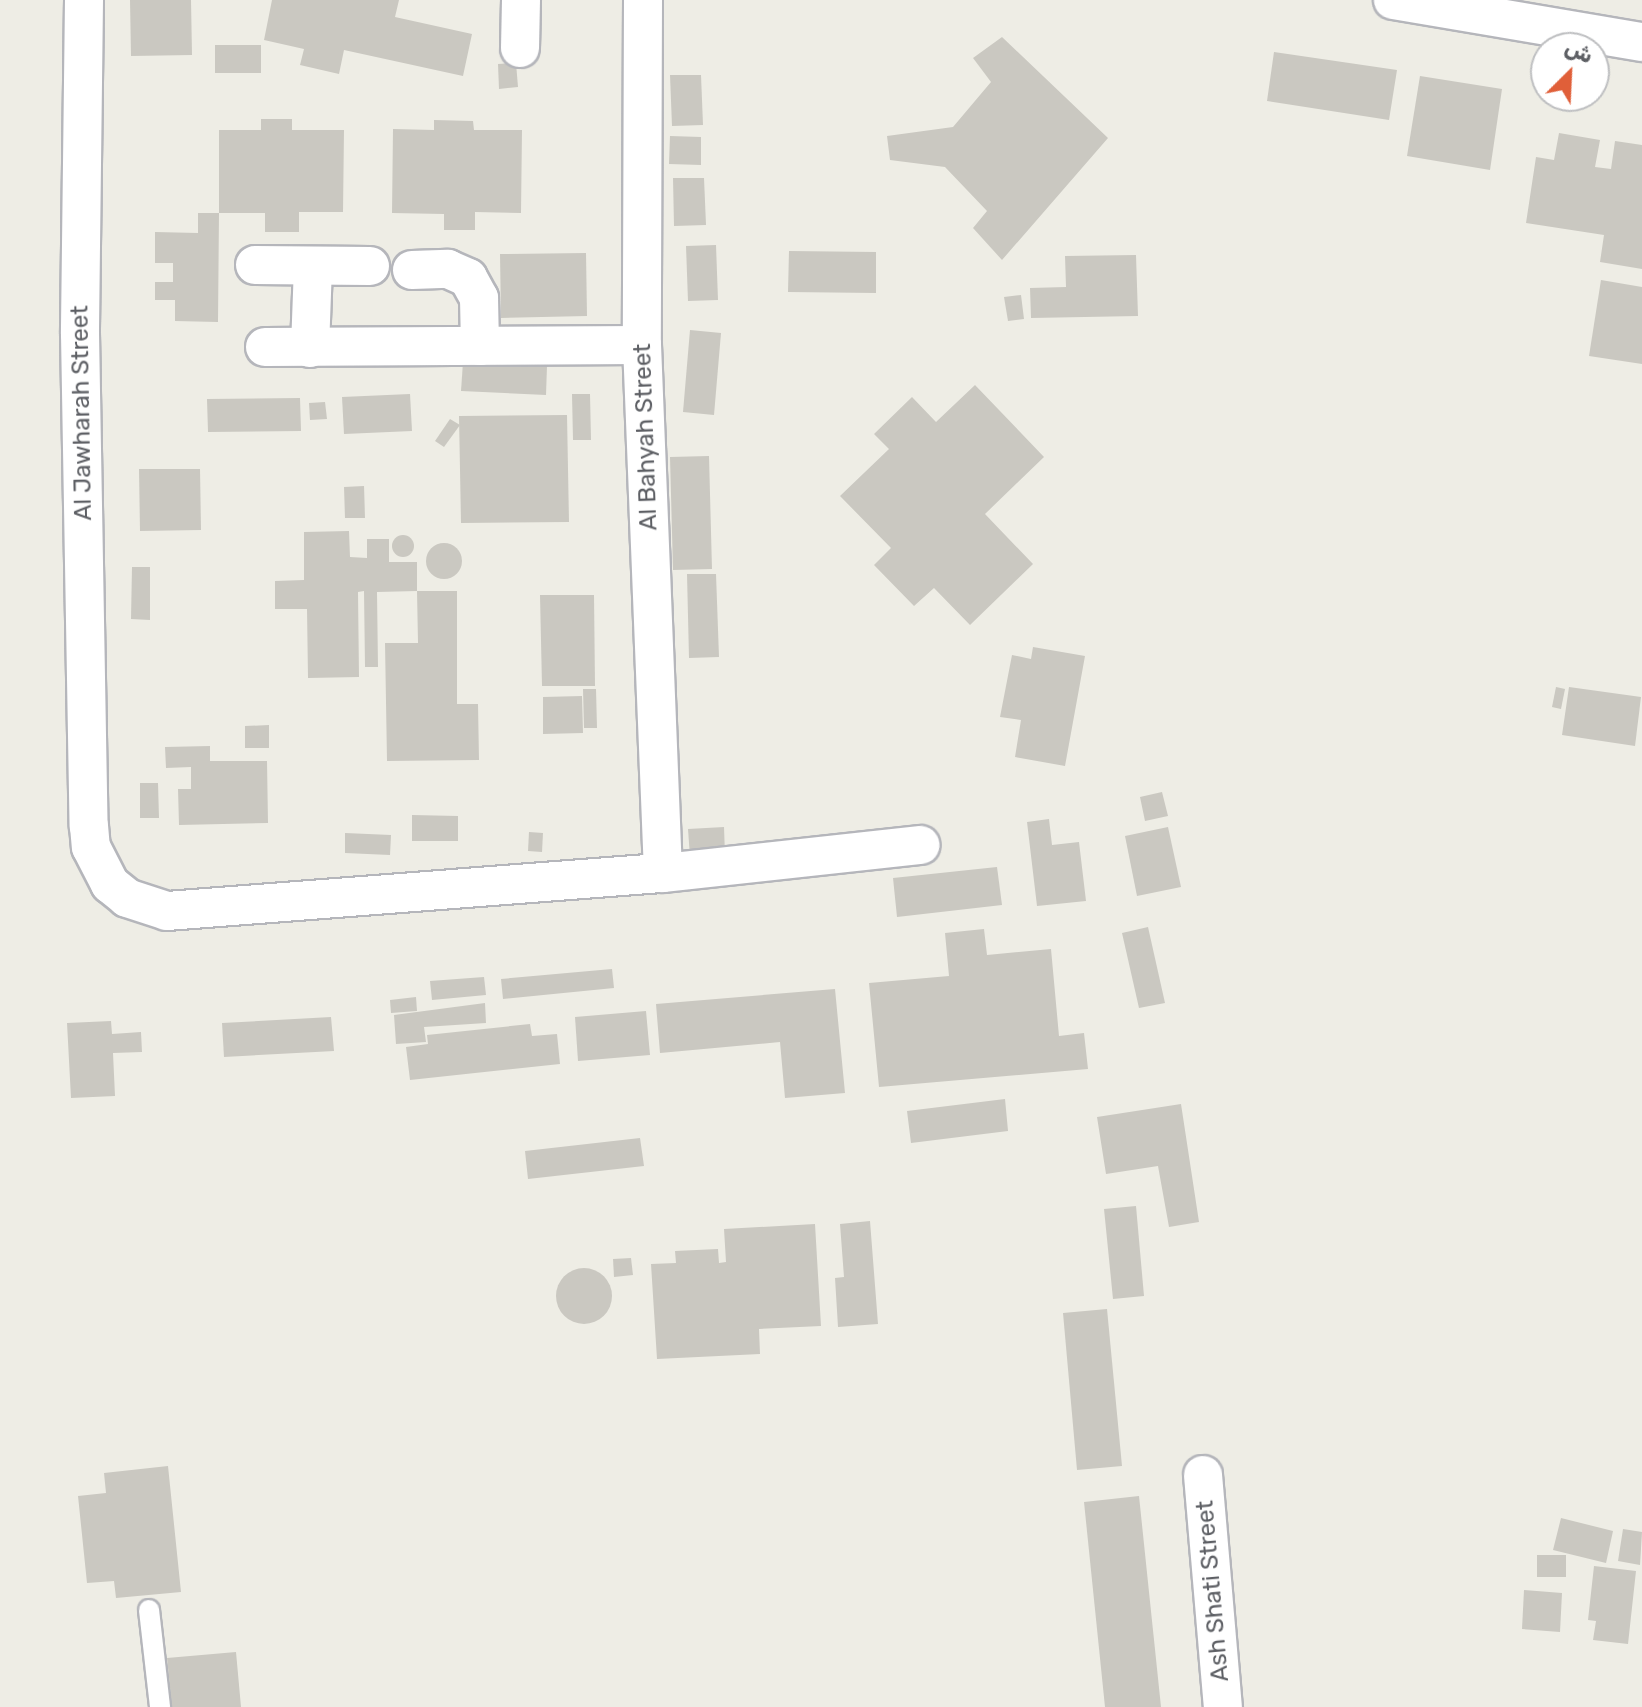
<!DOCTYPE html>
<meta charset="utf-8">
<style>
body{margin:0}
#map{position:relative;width:1642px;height:1707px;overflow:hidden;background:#eeede5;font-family:Rubik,Vazirmatn,sans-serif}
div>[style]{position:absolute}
.building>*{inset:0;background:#cac8c1}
.round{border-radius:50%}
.roads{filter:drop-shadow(2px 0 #b5b6bb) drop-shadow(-2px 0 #b5b6bb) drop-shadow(0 2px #b5b6bb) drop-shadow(0 -2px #b5b6bb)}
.lane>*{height:20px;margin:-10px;padding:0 10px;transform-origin:10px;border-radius:10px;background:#fff}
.street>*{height:38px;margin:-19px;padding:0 19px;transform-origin:19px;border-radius:19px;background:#fff}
span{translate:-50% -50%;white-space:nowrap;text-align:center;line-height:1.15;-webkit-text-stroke:6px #fff;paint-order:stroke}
.street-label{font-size:24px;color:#5d5f64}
.north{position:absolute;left:1530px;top:32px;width:80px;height:80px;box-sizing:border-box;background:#fff;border:2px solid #bebfc1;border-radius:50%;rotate:24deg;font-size:22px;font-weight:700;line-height:32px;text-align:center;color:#5d5f64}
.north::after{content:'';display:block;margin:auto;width:28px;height:36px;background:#e05f39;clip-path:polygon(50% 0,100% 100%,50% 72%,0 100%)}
</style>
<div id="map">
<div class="building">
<div style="clip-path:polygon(130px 0,191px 0,192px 55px,131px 56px)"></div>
<div style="clip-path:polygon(272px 0,399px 0,395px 17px,472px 34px,463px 76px,344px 50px,339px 74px,300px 65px,304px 49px,264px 40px)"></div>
<div style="clip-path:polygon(1002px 37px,1108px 138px,1002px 260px,973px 228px,987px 211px,945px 167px,890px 160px,887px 136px,953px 127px,991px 82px,973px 58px)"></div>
<div style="clip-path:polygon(215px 45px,261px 45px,261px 73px,215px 73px)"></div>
<div style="clip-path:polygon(1274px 52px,1397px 70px,1389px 120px,1267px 101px)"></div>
<div style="clip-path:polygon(516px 63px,518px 87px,499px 89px,498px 64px)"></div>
<div style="clip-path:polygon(670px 75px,701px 75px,703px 125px,672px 126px)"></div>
<div style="clip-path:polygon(1420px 76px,1502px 89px,1490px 170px,1407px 156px)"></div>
<div style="clip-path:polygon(261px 119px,292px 119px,292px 130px,344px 130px,343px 212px,299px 212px,299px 232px,265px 232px,265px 213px,219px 213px,218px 322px,175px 321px,175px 300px,155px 300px,155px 282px,173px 282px,173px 263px,155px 263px,155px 232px,198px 233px,198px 213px,219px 213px,219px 130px,261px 130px)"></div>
<div style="clip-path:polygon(434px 120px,473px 121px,474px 130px,522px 130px,521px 213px,475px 212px,475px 230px,444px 230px,444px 214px,392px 213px,393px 129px,434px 130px)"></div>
<div style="clip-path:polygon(1559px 133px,1600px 140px,1595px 167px,1611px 169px,1615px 141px,1642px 145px,1642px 269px,1600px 262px,1604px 235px,1526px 223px,1536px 157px,1554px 160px)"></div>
<div style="clip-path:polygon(670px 136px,701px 137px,701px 165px,669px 164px)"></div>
<div style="clip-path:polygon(673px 178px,704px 178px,706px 225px,674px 226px)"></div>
<div style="clip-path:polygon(716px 245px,718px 300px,688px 301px,686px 246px)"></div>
<div style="clip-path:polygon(789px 251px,876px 252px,876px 293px,788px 292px)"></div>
<div style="clip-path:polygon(586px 253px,587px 316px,501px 318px,500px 254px)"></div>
<div style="clip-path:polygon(1136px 255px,1138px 316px,1031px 318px,1030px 288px,1066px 287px,1065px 256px)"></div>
<div style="clip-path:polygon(1601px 280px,1642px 287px,1642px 364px,1589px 356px)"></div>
<div style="clip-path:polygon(1021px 295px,1024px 319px,1008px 321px,1004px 297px)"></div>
<div style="clip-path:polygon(690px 330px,721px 333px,714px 415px,683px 412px)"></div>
<div style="clip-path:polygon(463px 362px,547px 366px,546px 395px,461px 391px)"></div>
<div style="clip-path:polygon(975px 385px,1044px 457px,985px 514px,1033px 564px,970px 625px,934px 588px,914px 606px,874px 565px,891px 548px,840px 496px,889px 449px,874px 434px,912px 397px,936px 422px)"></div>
<div style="clip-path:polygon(410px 394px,412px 431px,344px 434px,342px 397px)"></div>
<div style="clip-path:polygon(572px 394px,590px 394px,591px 440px,573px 440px)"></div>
<div style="clip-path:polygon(300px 398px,301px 431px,208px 432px,207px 399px)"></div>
<div style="clip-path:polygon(325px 402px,327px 419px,310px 420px,309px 403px)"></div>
<div style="clip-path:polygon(567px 415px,569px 522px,461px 523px,459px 416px)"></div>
<div style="clip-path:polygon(450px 419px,460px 425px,444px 447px,435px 441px)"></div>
<div style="clip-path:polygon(709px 456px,712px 569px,673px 570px,670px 457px)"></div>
<div style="clip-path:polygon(139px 469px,200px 469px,201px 530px,140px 531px)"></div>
<div style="clip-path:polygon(364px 486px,365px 518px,345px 518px,344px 487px)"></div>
<div style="clip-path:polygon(349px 531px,350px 557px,367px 558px,367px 539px,389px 539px,389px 562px,417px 562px,417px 591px,457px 591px,457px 704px,478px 704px,479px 760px,387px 761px,385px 643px,418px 643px,417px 591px,377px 592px,378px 667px,365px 667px,364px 591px,358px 592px,359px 677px,308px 678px,307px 609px,275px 609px,275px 581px,304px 580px,304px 532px)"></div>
<div class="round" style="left:392px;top:535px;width:22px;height:22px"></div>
<div class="round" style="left:426px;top:543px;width:36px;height:36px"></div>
<div style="clip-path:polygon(132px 567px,150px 567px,150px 620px,131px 619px)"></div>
<div style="clip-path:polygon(687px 574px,716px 574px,719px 657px,689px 658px)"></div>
<div style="clip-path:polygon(540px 595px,594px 595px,595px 686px,542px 686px)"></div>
<div style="clip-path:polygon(1033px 647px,1085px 656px,1065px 766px,1015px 757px,1021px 720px,1000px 717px,1012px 655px,1031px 659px)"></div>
<div style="clip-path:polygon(1556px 687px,1565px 689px,1561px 709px,1552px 707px)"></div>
<div style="clip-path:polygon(1569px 687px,1641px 697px,1635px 746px,1562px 735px)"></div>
<div style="clip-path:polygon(583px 689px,596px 689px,597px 728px,584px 728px)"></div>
<div style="clip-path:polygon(582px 696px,583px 733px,543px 734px,543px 697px)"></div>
<div style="clip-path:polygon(269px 725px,269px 748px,245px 748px,245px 726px)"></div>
<div style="clip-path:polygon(210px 746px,210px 761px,267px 761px,268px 823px,179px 825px,178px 789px,191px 789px,191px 767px,166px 768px,165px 747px)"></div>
<div style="clip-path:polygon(140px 783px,158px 783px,159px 818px,140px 818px)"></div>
<div style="clip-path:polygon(1162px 792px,1168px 816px,1145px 821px,1140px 797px)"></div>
<div style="clip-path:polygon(412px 815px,458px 816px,458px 841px,412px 841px)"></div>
<div style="clip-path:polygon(1049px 819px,1052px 845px,1079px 842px,1086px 901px,1037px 906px,1027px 822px)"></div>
<div style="clip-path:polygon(724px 827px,725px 855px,690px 857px,688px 829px)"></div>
<div style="clip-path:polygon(1168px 827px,1181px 887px,1137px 896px,1125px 836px)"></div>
<div style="clip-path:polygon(529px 832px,543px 833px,542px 852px,528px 851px)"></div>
<div style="clip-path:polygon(345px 833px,391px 835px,390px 855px,345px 853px)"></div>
<div style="clip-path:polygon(997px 867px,1002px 905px,897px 917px,893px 878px)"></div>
<div style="clip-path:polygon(1148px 927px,1165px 1003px,1139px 1008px,1122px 933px)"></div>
<div style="clip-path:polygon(984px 929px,987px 955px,1051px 949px,1059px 1036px,1084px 1033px,1088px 1069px,879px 1087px,869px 983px,949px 976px,945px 933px)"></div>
<div style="clip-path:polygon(612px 969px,614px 988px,503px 999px,501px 979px)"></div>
<div style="clip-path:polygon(484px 977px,486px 995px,432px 1000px,430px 981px)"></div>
<div style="clip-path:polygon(835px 989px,845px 1093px,785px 1098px,780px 1042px,660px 1053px,656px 1004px)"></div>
<div style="clip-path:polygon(416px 997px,417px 1011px,391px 1013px,390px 1000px)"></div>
<div style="clip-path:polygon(485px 1003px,486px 1023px,424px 1027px,426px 1042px,396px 1044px,394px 1015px)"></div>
<div style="clip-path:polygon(646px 1011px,650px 1055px,578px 1061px,575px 1017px)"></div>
<div style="clip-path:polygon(331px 1017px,334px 1051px,224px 1057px,222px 1023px)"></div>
<div style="clip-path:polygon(111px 1021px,112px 1034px,141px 1032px,142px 1052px,113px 1053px,115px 1096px,71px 1098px,67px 1023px)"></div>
<div style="clip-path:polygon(530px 1024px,532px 1036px,557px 1034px,560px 1064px,410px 1080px,406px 1047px,428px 1044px,427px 1035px)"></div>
<div style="clip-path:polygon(1005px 1099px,1008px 1131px,911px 1143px,907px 1111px)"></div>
<div style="clip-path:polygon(1181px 1104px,1199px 1222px,1169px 1227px,1158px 1166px,1106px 1174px,1097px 1117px)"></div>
<div style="clip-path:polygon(640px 1138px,644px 1166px,528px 1179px,525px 1151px)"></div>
<div style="clip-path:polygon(1136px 1206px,1144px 1296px,1113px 1299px,1104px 1209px)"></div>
<div style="clip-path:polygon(870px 1221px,878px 1324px,838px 1327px,835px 1278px,844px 1277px,840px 1224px)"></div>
<div style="clip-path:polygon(815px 1224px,821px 1326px,759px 1329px,760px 1354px,657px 1359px,651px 1264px,676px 1263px,675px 1251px,718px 1249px,719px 1263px,726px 1262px,724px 1229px)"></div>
<div style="clip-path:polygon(631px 1258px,633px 1275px,614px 1277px,613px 1259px)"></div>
<div class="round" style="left:556px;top:1268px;width:56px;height:56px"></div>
<div style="clip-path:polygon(1107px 1309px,1122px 1466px,1077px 1470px,1063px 1313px)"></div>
<div style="clip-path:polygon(168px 1466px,181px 1592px,116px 1598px,114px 1581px,87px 1583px,78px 1496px,106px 1493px,104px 1473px)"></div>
<div style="clip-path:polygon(1139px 1496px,1161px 1707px,1105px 1707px,1084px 1502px)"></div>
<div style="clip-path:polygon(1561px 1518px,1613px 1531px,1606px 1563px,1553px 1550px)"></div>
<div style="clip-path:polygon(1623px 1529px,1642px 1532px,1640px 1565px,1618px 1561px)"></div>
<div style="clip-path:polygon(1537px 1555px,1566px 1555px,1566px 1577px,1537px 1577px)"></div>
<div style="clip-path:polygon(1594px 1566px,1636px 1571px,1628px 1644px,1593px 1640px,1596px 1621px,1588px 1620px)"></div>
<div style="clip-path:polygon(1524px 1590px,1562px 1593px,1560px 1632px,1522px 1629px)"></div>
<div style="clip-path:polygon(236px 1652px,241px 1707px,172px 1707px,167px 1658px)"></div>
</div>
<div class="roads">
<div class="lane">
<div style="left:149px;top:1610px;width:98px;rotate:83.5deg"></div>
</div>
<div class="street">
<div style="left:84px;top:0;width:334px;rotate:90.7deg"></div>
<div style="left:80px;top:334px;width:492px;rotate:89deg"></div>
<div style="left:89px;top:826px;width:21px;rotate:85deg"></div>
<div style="left:91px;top:847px;width:42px;rotate:62.8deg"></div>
<div style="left:110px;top:884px;width:22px;rotate:39deg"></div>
<div style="left:127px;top:898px;width:42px;rotate:18deg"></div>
<div style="left:167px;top:911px;width:497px;rotate:-4.4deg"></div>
<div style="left:663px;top:873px;width:259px;rotate:-6.2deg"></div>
<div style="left:643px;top:0;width:345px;rotate:90.2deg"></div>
<div style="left:642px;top:345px;width:528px;rotate:87.72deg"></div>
<div style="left:1393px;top:0;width:253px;rotate:9.6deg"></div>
<div style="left:520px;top:48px;width:48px;rotate:-88.8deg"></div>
<div style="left:255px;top:265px;width:115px;rotate:0.5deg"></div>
<div style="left:412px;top:270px;width:36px;rotate:-2deg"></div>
<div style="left:448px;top:269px;width:22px;rotate:24deg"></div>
<div style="left:468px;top:278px;width:23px;rotate:61deg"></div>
<div style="left:479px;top:298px;width:48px;rotate:88.8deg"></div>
<div style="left:265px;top:347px;width:377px;rotate:-0.3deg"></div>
<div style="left:310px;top:348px;width:82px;rotate:-87.9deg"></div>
<div style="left:1203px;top:1475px;width:233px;rotate:85.1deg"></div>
</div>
</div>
<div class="street-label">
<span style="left:82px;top:413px;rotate:-91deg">Al Jawharah Street</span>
<span style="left:646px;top:437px;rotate:-92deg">Al Bahyah Street</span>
<span style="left:1213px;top:1591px;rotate:-95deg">Ash Shati Street</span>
</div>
<div class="north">ش</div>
</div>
